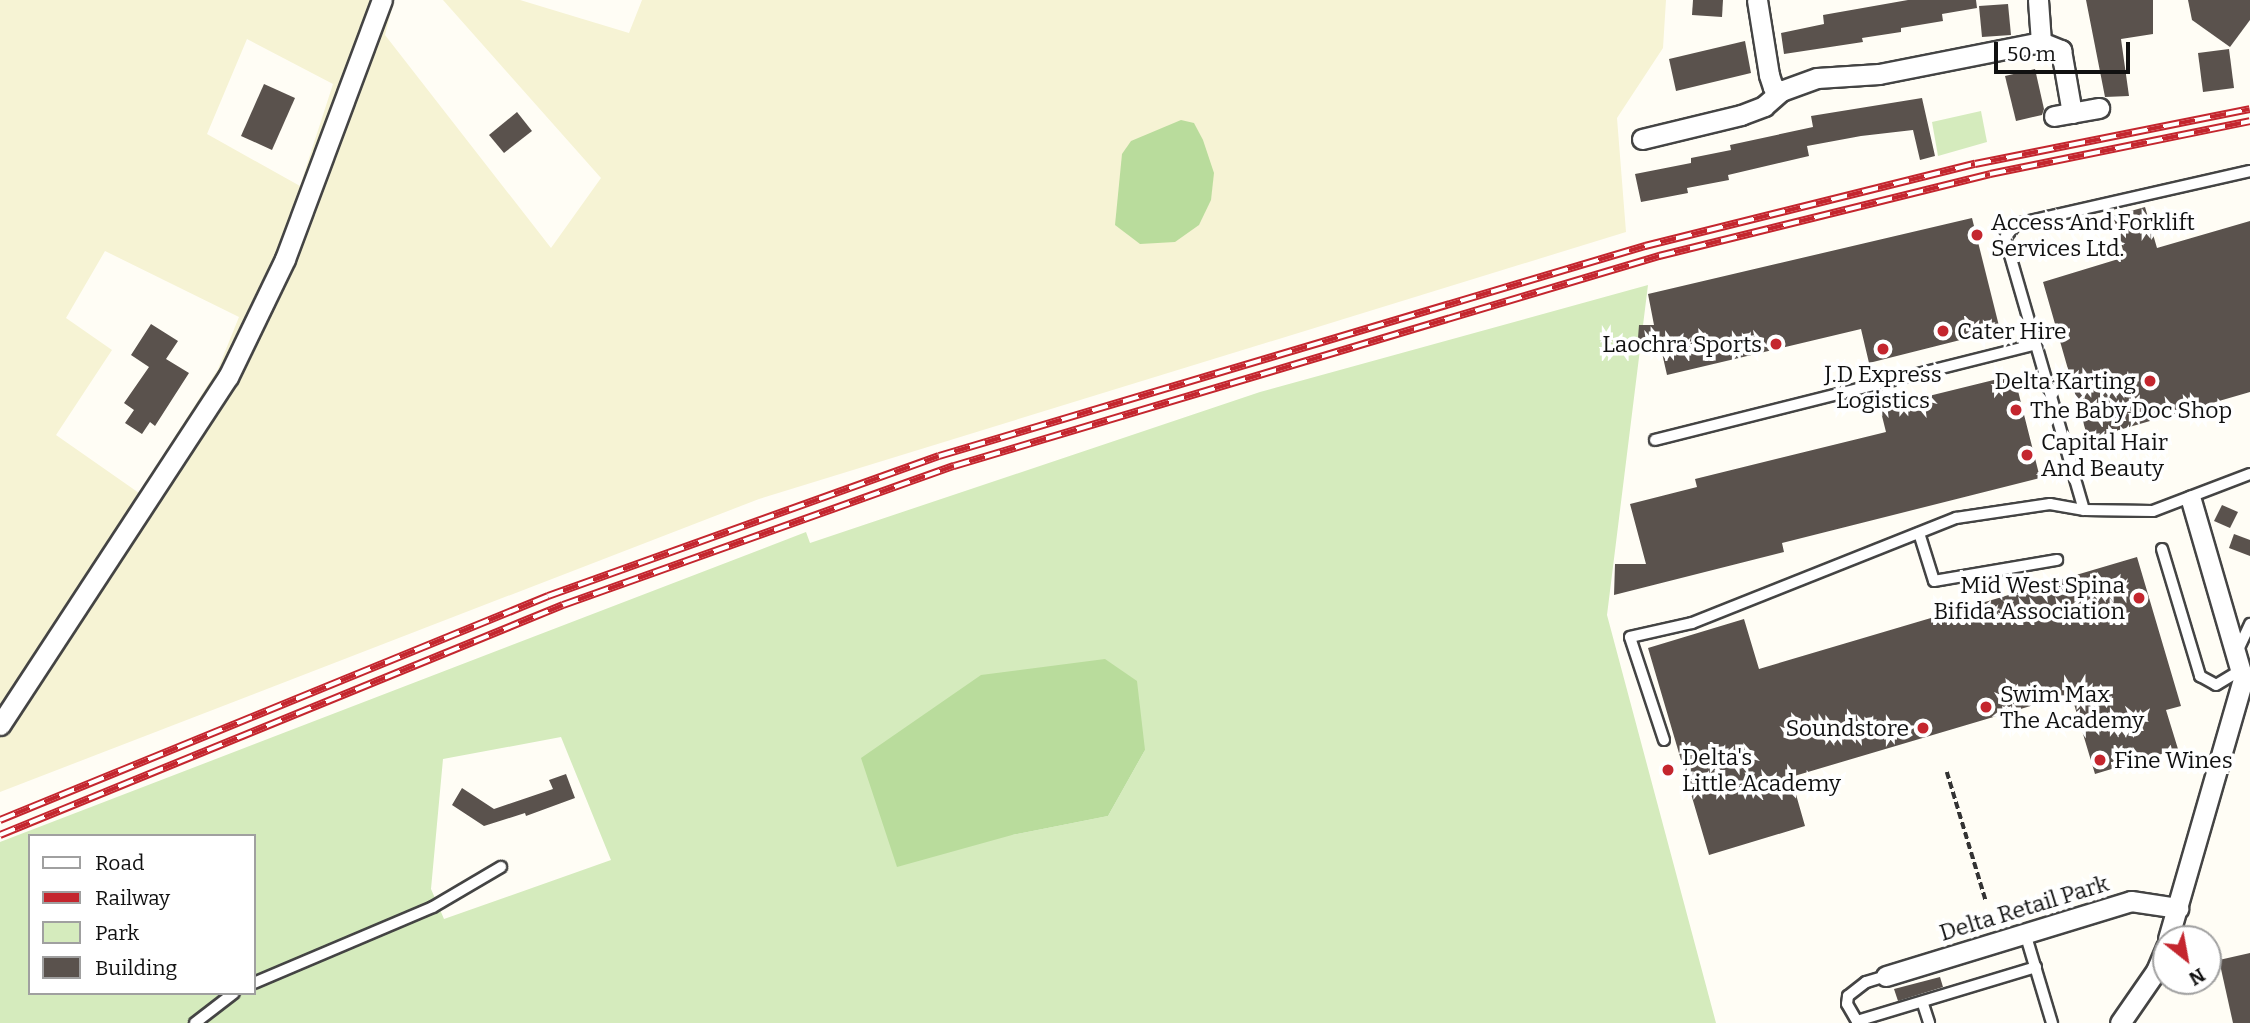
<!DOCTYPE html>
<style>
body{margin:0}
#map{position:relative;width:2250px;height:1023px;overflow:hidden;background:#fffdf5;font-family:Bitter,serif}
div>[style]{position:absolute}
.farmland>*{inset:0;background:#f6f3d4}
.green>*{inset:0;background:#d5ebbd}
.forest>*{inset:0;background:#b9dc9c}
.building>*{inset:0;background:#5a524d}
.path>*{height:3.5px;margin-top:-1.75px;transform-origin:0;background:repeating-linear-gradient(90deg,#333 0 7px,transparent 0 10.5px)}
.roads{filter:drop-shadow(2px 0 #444) drop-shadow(-2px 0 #444) drop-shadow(0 2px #444) drop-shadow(0 -2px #444)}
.service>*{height:10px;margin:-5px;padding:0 5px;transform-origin:5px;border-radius:5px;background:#fff}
.minor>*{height:19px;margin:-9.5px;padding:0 9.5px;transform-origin:9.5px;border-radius:9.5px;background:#fff}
.rail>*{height:8px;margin-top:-4px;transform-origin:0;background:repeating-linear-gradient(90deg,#fff 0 16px,#c4262e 0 32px);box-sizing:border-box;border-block:2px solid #c4262e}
.dots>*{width:19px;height:19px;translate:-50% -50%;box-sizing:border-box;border:4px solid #fff;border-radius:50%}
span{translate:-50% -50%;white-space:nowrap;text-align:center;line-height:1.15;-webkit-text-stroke:7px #fff;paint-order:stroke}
.poi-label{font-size:23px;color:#111}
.left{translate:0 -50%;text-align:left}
.right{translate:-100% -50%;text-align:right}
.street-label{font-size:23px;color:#111}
.legend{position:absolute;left:28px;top:834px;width:228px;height:161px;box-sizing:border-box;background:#fff;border:2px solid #a0a0a0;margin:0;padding:9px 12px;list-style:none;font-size:21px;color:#111}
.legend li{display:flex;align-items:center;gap:14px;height:35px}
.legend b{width:35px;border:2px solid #a0a0a0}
.north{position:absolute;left:2152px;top:925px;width:70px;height:70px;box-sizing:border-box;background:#fff;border:2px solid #a0a0a0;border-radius:50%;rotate:149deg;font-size:19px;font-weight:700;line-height:28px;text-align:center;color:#111}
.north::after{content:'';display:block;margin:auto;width:24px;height:32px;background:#c4262e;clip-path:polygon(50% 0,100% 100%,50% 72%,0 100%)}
.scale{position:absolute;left:1994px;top:42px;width:136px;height:32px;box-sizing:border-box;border:4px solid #111;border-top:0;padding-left:9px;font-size:21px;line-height:24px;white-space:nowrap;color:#111;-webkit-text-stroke:5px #fff;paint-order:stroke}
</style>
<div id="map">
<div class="farmland">
<div style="clip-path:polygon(evenodd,0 0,394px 0,385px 35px,551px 248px,601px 178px,443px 0,520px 0,629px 33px,642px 0,1666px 0,1663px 48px,1617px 118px,1626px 232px,759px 499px,0 792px,0 0,247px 39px,333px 84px,300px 186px,207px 134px,247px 39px,0 0,105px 251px,239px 317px,218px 369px,139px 493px,56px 435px,112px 350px,66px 318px,105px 251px)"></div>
</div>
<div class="green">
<div style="clip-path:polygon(1981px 111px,1987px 142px,1938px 156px,1932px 122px)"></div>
<div style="clip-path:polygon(evenodd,1648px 285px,1607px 615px,1716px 1023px,0 1023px,0 842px,806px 532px,810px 543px,1260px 392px,1648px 285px,561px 737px,611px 860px,444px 919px,431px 889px,443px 759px,561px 737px,1648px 285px,1145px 750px,1108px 816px,1012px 835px,1145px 750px,1648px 285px,30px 836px,254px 836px,254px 993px,30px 993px,30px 836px)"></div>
</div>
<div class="forest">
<div style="clip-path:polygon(1181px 120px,1194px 123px,1203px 140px,1214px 173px,1211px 200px,1199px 225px,1175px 242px,1140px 244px,1115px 225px,1122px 154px,1131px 141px)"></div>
<div style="clip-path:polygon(1105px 659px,1137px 681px,1145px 750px,1108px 816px,1012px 835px,897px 867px,861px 758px,981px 675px)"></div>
</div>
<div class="building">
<div style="clip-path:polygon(1693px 0,1723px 0,1722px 17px,1692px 15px)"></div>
<div style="clip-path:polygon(1908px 0,1976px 0,1977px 8px,1942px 14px,1943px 21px,1901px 28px,1901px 32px,1862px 38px,1863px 42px,1784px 54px,1781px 33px,1824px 24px,1823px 15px)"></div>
<div style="clip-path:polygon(2086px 0,2153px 0,2153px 34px,2121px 39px,2129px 96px,2105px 97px)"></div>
<div style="clip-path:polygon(2188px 0,2250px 0,2250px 20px,2230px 47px,2192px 20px)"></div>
<div style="clip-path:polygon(2008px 4px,2011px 35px,1982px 37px,1979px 6px)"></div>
<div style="clip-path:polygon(1745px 41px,1751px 73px,1676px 91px,1669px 59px)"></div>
<div style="clip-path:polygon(2229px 49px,2234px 88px,2203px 92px,2198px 53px)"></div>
<div style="clip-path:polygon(2035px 69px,2044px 109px,2042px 115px,2016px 121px,2005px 76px)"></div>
<div style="clip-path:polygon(264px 84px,295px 98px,272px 150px,241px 136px)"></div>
<div style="clip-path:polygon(1922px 98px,1935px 156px,1920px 160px,1913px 130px,1861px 136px,1807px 146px,1809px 156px,1728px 175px,1729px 180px,1687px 188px,1688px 193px,1641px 202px,1635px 174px,1691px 163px,1691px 158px,1731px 150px,1730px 145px,1813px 127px,1811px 116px)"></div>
<div style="clip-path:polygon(517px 112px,532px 131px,504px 153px,489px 135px)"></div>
<div style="clip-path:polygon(2145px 207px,2157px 248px,2250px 221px,2250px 392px,2088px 439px,2043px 282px,2125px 257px,2113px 216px)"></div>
<div style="clip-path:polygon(1972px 218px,2000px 330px,1869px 363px,1861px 329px,1667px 375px,1662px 353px,1637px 351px,1639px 325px,1654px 325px,1648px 294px)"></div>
<div style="clip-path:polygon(151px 324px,178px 341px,166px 359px,189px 373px,155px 426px,150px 422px,142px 434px,125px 423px,134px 410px,124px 403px,149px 367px,131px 355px)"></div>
<div style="clip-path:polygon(2014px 375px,2040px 478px,1782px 543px,1784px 552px,1614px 595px,1615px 564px,1646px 564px,1630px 504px,1697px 487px,1695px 479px,1886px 432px,1880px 408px)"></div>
<div style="clip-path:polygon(2222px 505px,2238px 512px,2230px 528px,2214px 521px)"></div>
<div style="clip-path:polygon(2234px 534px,2250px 540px,2250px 556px,2229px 548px)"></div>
<div style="clip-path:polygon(2137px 557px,2181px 706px,2166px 710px,2178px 749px,2095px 774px,2071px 694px,1791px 777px,1805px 826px,1709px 855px,1648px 648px,1744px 619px,1759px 669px)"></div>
<div style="clip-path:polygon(566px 774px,575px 798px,526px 816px,525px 813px,484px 826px,452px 805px,462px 788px,494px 809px,553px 789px,549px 780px)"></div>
<div style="clip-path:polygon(2250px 953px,2250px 1023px,2233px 1023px,2219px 960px)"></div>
<div style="clip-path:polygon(1940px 977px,1943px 987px,1898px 1001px,1894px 989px)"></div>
</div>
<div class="path">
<div style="left:1947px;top:772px;width:135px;rotate:73.2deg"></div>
</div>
<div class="roads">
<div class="service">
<div style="left:2250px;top:171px;width:240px;rotate:167.2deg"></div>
<div style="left:2016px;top:224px;width:18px;rotate:128deg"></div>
<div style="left:2005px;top:238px;width:283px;rotate:73.8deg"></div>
<div style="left:2084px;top:510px;width:69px;rotate:0.8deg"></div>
<div style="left:2153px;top:511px;width:104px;rotate:-20.9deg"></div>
<div style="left:1655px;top:440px;width:389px;rotate:-14.1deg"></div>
<div style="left:1919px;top:533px;width:50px;rotate:72.6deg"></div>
<div style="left:1934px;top:581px;width:125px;rotate:-9.7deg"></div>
<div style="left:2162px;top:549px;width:133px;rotate:73.3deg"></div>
<div style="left:2200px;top:676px;width:18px;rotate:29deg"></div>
<div style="left:2216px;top:685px;width:31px;rotate:-31deg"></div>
<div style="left:2238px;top:650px;width:29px;rotate:-65deg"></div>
<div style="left:1664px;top:740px;width:108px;rotate:-108.3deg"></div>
<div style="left:1630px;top:637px;width:64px;rotate:-12.7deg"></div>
<div style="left:1692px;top:623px;width:284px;rotate:-21.7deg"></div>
<div style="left:1956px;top:518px;width:95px;rotate:-8.5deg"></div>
<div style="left:2050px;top:504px;width:35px;rotate:10deg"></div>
<div style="left:2025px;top:933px;width:94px;rotate:73.3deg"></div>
<div style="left:1886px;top:976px;width:21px;rotate:163deg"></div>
<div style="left:1866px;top:982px;width:23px;rotate:142deg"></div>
<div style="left:1848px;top:996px;width:8px;rotate:97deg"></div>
<div style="left:1847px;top:1004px;width:20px;rotate:60deg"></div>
<div style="left:1857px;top:1021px;width:187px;rotate:-16.8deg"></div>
<div style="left:254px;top:983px;width:194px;rotate:-23deg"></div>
<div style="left:433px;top:907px;width:79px;rotate:-30.5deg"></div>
<div style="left:1923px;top:1004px;width:20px;rotate:72deg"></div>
<div style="left:195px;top:1023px;width:49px;rotate:-37.6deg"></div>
</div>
<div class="minor">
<div style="left:1757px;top:0;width:76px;rotate:80.9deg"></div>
<div style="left:1769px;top:75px;width:13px;rotate:72deg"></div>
<div style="left:1773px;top:87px;width:9px;rotate:27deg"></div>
<div style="left:1781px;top:91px;width:38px;rotate:-20deg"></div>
<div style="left:1817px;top:78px;width:62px;rotate:-3.7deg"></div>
<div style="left:1879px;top:74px;width:165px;rotate:-11.2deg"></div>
<div style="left:2041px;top:42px;width:42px;rotate:-94.1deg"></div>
<div style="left:2041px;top:42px;width:22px;rotate:22deg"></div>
<div style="left:2061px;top:50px;width:64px;rotate:80.1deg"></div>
<div style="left:2054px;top:116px;width:46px;rotate:-10.1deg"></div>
<div style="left:1642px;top:139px;width:102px;rotate:-13.6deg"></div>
<div style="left:1741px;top:115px;width:25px;rotate:-21deg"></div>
<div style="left:1764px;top:106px;width:23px;rotate:-41deg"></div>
<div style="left:0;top:725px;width:416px;rotate:-56.8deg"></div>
<div style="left:228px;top:377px;width:131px;rotate:-64.2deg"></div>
<div style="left:285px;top:259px;width:277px;rotate:-69.5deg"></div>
<div style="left:2168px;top:939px;width:271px;rotate:-73.9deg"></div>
<div style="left:2243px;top:679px;width:186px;rotate:-106.2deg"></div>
<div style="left:1886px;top:976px;width:256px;rotate:-17deg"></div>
<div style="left:2131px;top:901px;width:48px;rotate:8.5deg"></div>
<div style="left:2120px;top:1023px;width:63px;rotate:-55.3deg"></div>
<div style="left:2156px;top:971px;width:26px;rotate:-67deg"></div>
</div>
</div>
<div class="rail">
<div style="left:0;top:820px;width:592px;rotate:-22.23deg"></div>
<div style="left:548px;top:596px;width:415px;rotate:-19.7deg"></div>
<div style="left:939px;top:456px;width:737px;rotate:-16.57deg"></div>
<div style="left:1645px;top:246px;width:340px;rotate:-14deg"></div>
<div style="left:1975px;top:164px;width:280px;rotate:-11.3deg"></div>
<div style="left:0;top:835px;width:608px;rotate:-22.22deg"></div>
<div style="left:563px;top:605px;width:415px;rotate:-19.6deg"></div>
<div style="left:954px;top:466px;width:736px;rotate:-16.59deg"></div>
<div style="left:1659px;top:256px;width:341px;rotate:-13.9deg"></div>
<div style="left:1990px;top:174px;width:265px;rotate:-11.5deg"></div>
</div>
<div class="dots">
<div style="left:1977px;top:235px;background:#c4262e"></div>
<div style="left:1943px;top:331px;background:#c4262e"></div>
<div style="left:1776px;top:344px;background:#c4262e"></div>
<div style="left:1883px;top:349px;background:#c4262e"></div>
<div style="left:2150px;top:381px;background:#c4262e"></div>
<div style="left:2016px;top:410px;background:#c4262e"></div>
<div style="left:2027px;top:455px;background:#c4262e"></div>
<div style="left:2139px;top:598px;background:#c4262e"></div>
<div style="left:1986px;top:707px;background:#c4262e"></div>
<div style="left:1923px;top:728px;background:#c4262e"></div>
<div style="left:2100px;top:760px;background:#c4262e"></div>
<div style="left:1668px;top:770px;background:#c4262e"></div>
</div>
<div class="poi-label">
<span class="left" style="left:1991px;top:235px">Access And Forklift<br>Services Ltd.</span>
<span class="left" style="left:1957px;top:331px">Cater Hire</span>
<span class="right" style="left:1762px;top:344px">Laochra Sports</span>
<span style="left:1883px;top:387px">J.D Express<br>Logistics</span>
<span class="right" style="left:2136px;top:381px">Delta Karting</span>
<span class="left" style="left:2030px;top:410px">The Baby Doc Shop</span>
<span class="left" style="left:2041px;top:455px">Capital Hair<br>And Beauty</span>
<span class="right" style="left:2125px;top:598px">Mid West Spina<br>Bifida Association</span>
<span class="left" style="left:2000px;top:707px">Swim Max<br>The Academy</span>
<span class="right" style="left:1909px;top:728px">Soundstore</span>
<span class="left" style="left:1682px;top:770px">Delta's<br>Little Academy</span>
<span class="left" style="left:2114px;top:760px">Fine Wines</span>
</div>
<div class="street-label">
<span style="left:2024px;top:908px;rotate:-17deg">Delta Retail Park</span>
</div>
<ul class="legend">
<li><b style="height:9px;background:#fff"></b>Road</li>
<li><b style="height:9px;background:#c4262e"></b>Railway</li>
<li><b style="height:19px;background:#d5ebbd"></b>Park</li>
<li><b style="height:19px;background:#5a524d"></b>Building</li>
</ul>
<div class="north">N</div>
<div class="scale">50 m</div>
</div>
